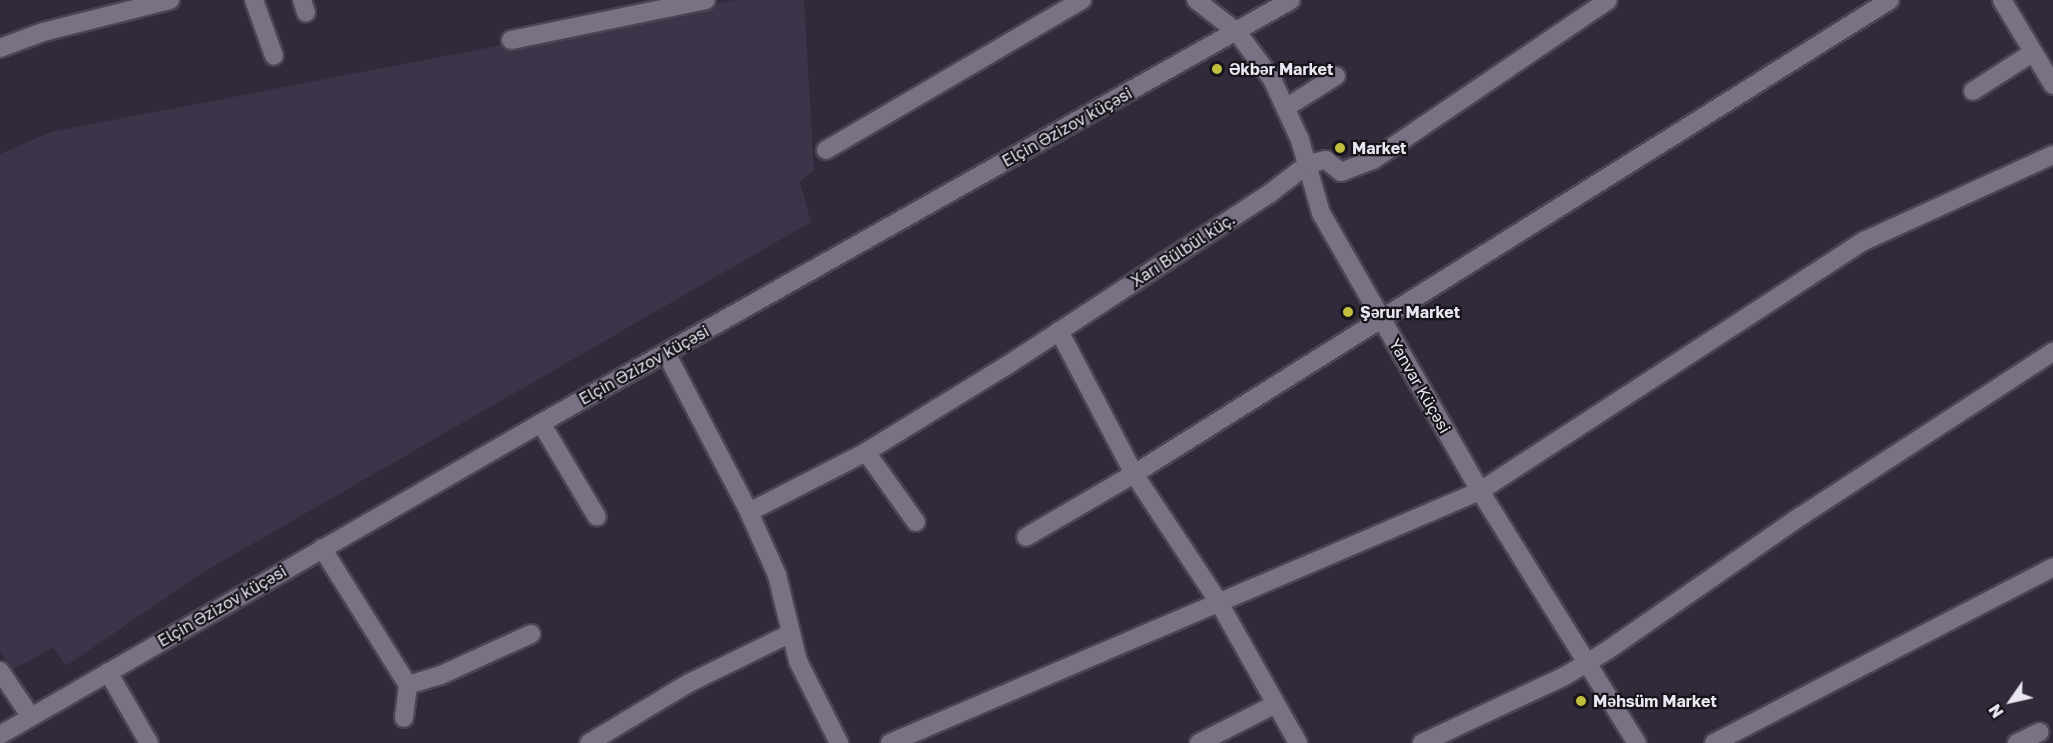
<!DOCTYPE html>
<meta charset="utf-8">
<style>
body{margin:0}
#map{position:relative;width:2053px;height:743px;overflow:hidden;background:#302a3a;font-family:"Golos Text",sans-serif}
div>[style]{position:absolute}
.built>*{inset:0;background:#3c3448}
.roads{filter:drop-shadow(2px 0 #4a4553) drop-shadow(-2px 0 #4a4553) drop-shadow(0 2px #4a4553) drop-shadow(0 -2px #4a4553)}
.minor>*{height:18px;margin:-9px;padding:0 9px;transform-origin:9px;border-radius:9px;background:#797284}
.dots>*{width:16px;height:16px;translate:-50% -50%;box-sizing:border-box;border:3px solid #17141b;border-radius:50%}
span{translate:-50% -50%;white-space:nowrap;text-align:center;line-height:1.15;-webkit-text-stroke:4.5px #17141b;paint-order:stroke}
.poi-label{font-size:16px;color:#eae6f0;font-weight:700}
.left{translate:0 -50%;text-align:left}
.street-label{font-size:16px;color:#eae6f0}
.north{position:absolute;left:1981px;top:671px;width:60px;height:60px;-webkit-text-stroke:4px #17141b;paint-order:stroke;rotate:236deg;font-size:16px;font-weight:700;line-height:24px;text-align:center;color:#eae6f0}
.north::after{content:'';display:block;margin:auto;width:21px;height:27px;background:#eae6f0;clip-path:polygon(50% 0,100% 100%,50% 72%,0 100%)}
</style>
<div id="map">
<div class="built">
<div style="clip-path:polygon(735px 0,804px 0,814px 170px,800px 182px,811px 222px,202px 573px,66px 666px,53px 648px,12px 670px,0 651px,0 154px,51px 132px)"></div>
</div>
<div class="roads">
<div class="minor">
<div style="left:254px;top:0;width:59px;rotate:70.3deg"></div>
<div style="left:302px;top:0;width:13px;rotate:72deg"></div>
<div style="left:1196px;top:0;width:52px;rotate:38deg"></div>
<div style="left:1237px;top:32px;width:59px;rotate:53.3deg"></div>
<div style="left:1272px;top:79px;width:67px;rotate:65.3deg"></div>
<div style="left:1300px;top:140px;width:76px;rotate:74deg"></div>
<div style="left:1321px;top:213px;width:320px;rotate:60.2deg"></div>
<div style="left:1480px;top:491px;width:297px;rotate:58.1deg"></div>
<div style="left:2002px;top:0;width:99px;rotate:59deg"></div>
<div style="left:511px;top:40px;width:199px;rotate:-11.6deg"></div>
<div style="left:0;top:48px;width:46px;rotate:-20.4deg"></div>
<div style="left:43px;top:32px;width:131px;rotate:-14.1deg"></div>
<div style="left:1973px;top:91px;width:70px;rotate:-32.8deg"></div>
<div style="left:1287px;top:107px;width:58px;rotate:-32.3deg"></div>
<div style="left:826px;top:150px;width:297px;rotate:-30.4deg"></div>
<div style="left:1059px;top:331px;width:161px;rotate:62.3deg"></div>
<div style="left:1134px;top:474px;width:152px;rotate:56.5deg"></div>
<div style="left:1218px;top:601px;width:163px;rotate:60.6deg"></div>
<div style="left:666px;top:353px;width:179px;rotate:62.4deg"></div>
<div style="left:749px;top:512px;width:69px;rotate:66deg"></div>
<div style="left:777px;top:575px;width:89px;rotate:76.3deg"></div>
<div style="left:798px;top:661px;width:92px;rotate:63.4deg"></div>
<div style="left:541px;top:423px;width:109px;rotate:59.2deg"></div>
<div style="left:866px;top:452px;width:86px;rotate:54.5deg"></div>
<div style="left:749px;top:512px;width:131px;rotate:-27.1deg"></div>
<div style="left:866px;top:452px;width:164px;rotate:-31.6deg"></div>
<div style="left:1006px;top:366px;width:314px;rotate:-33.2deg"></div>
<div style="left:1269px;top:194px;width:49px;rotate:-37.6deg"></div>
<div style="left:1308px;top:164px;width:18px;rotate:-13deg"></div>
<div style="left:1326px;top:160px;width:19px;rotate:39deg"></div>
<div style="left:1341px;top:172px;width:34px;rotate:-21deg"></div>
<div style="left:1373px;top:160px;width:284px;rotate:-34.2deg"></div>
<div style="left:1026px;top:537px;width:125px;rotate:-30.3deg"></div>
<div style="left:1134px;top:474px;width:892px;rotate:-32.09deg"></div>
<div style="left:322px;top:548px;width:162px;rotate:57.9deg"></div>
<div style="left:408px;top:685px;width:33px;rotate:97deg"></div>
<div style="left:0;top:671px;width:55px;rotate:56deg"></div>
<div style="left:108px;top:672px;width:82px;rotate:60deg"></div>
<div style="left:408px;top:685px;width:34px;rotate:-17deg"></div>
<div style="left:441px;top:675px;width:99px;rotate:-24.5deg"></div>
<div style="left:0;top:735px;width:625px;rotate:-29.97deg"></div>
<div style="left:541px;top:423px;width:861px;rotate:-29.42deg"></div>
<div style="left:589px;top:743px;width:117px;rotate:-31deg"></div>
<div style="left:689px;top:683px;width:111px;rotate:-26.1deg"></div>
<div style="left:890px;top:743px;width:642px;rotate:-23.13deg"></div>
<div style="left:1480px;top:491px;width:458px;rotate:-33.1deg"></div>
<div style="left:1864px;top:241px;width:208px;rotate:-24.5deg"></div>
<div style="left:1199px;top:743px;width:86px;rotate:-26.9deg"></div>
<div style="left:1422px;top:743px;width:158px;rotate:-25.1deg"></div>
<div style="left:1565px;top:676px;width:50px;rotate:-31.2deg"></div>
<div style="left:1608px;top:650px;width:235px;rotate:-34.8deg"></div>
<div style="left:1801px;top:516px;width:301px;rotate:-33.1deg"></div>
<div style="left:1714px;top:743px;width:382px;rotate:-27.4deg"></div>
<div style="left:2017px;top:743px;width:25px;rotate:-26deg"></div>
</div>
</div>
<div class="dots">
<div style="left:1217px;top:69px;background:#c1be40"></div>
<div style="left:1340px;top:148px;background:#c1be40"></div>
<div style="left:1348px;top:312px;background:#c1be40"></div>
<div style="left:1581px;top:701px;background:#c1be40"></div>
</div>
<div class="poi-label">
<span class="left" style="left:1229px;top:69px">Əkbər Market</span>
<span class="left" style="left:1352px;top:148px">Market</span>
<span class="left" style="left:1360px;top:312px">Şərur Market</span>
<span class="left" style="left:1593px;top:701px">Məhsüm Market</span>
</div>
<div class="street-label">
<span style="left:1067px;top:127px;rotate:-29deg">Elçin Əzizov küçəsi</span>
<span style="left:1183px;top:250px;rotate:-33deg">Xarı Bülbül küç.</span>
<span style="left:644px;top:365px;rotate:-29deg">Elçin Əzizov küçəsi</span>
<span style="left:1420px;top:386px;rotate:60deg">Yanvar Küçəsi</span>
<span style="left:222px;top:606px;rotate:-30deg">Elçin Əzizov küçəsi</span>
</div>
<div class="north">N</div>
</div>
